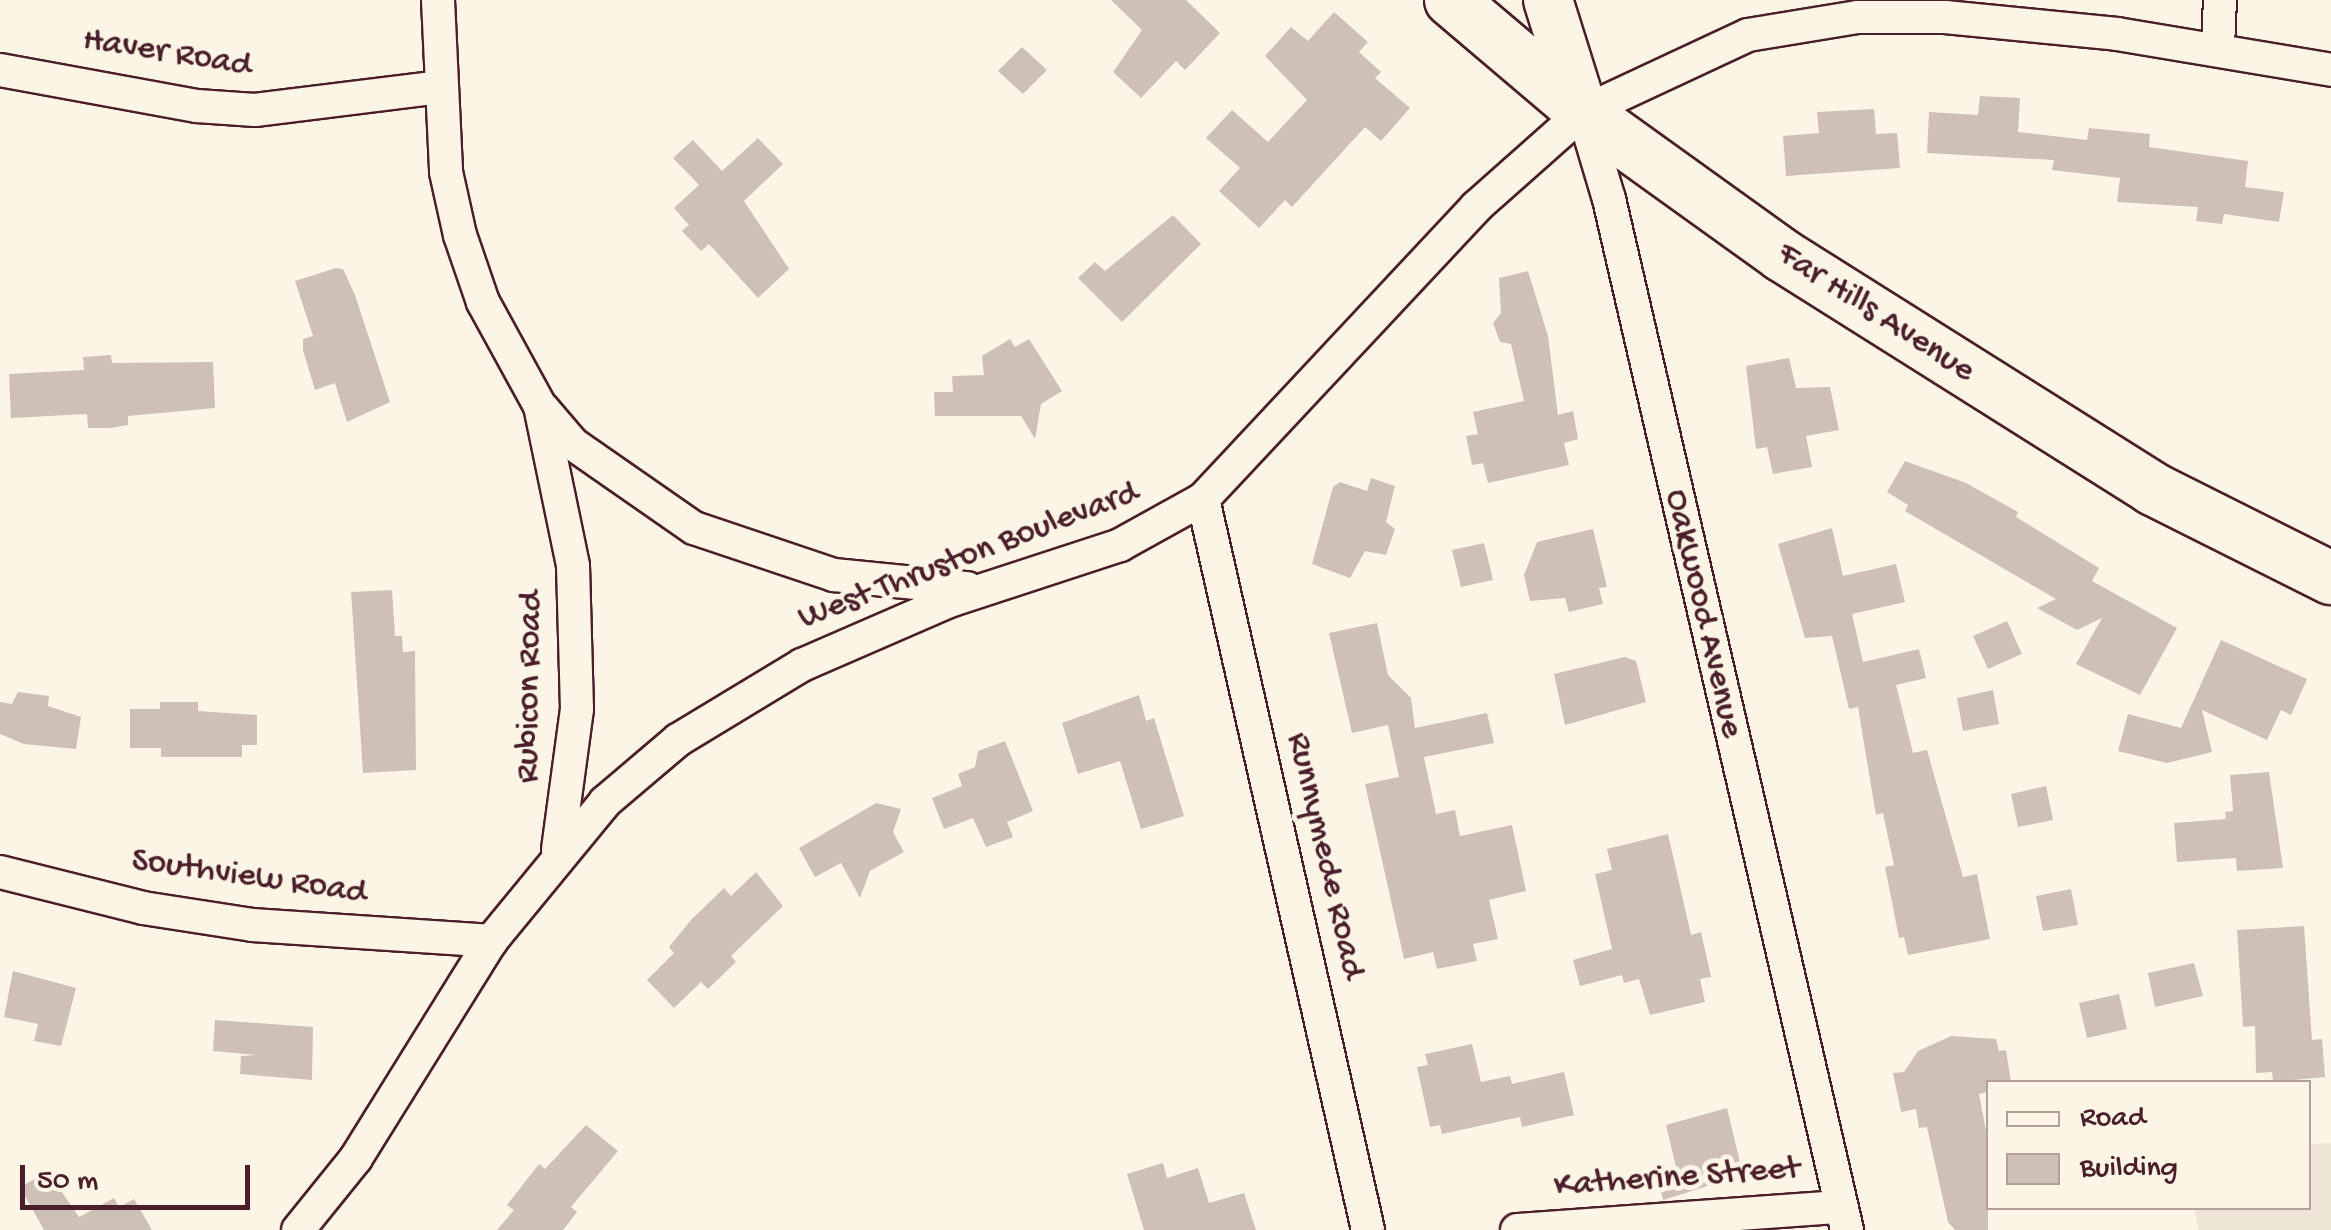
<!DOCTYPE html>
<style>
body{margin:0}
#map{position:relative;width:2331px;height:1230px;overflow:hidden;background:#fcf5e5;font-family:"Gochi Hand",sans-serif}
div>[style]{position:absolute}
.built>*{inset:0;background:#eee5d7}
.building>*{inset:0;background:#cfc0b7}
.roads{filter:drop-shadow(2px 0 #4a1f2b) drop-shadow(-2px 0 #4a1f2b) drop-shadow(0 2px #4a1f2b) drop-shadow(0 -2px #4a1f2b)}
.street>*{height:32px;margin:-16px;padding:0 16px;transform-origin:16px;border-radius:16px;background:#fcf5e5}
.secondary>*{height:48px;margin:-24px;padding:0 24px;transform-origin:24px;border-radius:24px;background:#fcf5e5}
.primary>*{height:52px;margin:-26px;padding:0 26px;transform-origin:26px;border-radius:26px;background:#fcf5e5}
span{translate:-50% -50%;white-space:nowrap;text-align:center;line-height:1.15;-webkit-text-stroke:10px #fcf5e5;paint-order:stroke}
.street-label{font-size:35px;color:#4a1f2b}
.legend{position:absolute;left:1986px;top:1080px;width:325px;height:130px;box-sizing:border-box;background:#fcf5e5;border:2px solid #b59f9b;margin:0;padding:12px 18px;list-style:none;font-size:30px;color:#4a1f2b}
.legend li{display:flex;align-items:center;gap:20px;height:50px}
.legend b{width:50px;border:2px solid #b59f9b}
.scale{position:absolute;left:20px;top:1165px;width:230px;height:45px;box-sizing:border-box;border:5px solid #4a1f2b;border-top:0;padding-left:12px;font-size:30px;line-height:35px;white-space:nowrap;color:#4a1f2b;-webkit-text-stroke:8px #fcf5e5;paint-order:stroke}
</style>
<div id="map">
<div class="built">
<div style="clip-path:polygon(2331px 1143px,2331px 1230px,2199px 1230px,2194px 1208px,2308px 1208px,2309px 1144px)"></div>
</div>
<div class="building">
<div style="clip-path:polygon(1111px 0,1186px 0,1220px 33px,1185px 70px,1176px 61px,1141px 98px,1113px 72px,1142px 30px)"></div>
<div style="clip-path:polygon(1334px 12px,1368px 42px,1359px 52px,1381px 72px,1375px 78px,1410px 108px,1381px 141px,1365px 127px,1292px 207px,1285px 200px,1259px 228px,1219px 191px,1240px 168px,1206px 138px,1232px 110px,1268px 142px,1307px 100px,1265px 56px,1291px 27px,1308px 41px)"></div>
<div style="clip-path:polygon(1022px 47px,1047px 70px,1023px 94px,998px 71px)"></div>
<div style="clip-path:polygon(1980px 96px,2020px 98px,2018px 132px,2087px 140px,2089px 128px,2150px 134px,2149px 147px,2248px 161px,2245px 187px,2284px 192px,2279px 222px,2224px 214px,2222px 224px,2196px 221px,2198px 207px,2117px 202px,2120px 178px,2052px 170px,2054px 160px,1927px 153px,1929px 112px,1978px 115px)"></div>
<div style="clip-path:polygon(1874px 109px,1876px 134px,1897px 133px,1900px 168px,1786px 176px,1783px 136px,1819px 133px,1817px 112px)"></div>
<div style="clip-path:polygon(758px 138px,783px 164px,744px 201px,789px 269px,758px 298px,709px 244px,701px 251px,682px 231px,689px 225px,674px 208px,699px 185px,673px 158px,693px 140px,722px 171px)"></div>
<div style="clip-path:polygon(1173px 215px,1201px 244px,1122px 322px,1078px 278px,1095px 262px,1105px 271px)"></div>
<div style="clip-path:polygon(336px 268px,343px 269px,355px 295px,390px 402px,347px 422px,335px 383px,315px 390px,303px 350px,303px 339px,313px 336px,295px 281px)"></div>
<div style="clip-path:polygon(1528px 271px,1548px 336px,1558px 415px,1573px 411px,1578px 439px,1564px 443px,1569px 465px,1488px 483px,1483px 463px,1472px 465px,1466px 436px,1478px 434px,1473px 412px,1524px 401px,1511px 344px,1500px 342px,1493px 323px,1501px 313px,1499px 278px)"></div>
<div style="clip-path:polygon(1010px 339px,1015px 347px,1029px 339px,1062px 391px,1041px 404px,1035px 439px,1021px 416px,935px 416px,934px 392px,953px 392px,952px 376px,984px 375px,982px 356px)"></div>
<div style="clip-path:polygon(111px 355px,112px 363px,213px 362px,215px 408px,128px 416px,128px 425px,110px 428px,88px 428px,87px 414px,11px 418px,9px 374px,84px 370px,83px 357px)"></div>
<div style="clip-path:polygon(1789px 358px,1796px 388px,1830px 387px,1839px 430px,1806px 436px,1812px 467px,1773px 474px,1767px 447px,1756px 449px,1746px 366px)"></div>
<div style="clip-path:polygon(1905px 461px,1966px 483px,2018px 512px,2016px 517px,2099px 568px,2092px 581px,2177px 628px,2140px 695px,2076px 664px,2102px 618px,2077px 630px,2037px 608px,2056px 599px,1905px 511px,1908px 505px,1887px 492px)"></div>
<div style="clip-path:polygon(1371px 478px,1395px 486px,1386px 522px,1395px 529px,1386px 555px,1365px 551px,1350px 578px,1312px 564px,1333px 487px,1340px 482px,1367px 491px)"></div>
<div style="clip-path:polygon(1832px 528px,1843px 576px,1896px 564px,1905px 602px,1852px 614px,1863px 662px,1919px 649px,1926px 678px,1896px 685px,1913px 753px,1927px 750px,1963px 877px,1977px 874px,1990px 939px,1908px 955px,1904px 937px,1899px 938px,1885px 867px,1894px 865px,1883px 813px,1876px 815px,1858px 707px,1849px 709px,1832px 636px,1805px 638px,1778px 544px)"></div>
<div style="clip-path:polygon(1593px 529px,1607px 587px,1599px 588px,1603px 604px,1569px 612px,1565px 598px,1530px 601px,1524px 575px,1537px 542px)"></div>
<div style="clip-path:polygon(1484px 543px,1493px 580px,1461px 587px,1452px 550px)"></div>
<div style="clip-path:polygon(392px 590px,395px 636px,402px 636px,403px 652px,415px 651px,416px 770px,363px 773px,351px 592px)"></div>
<div style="clip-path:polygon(2007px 621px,2022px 654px,1988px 669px,1973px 636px)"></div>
<div style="clip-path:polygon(1377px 623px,1388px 675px,1411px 698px,1415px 728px,1487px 713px,1494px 743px,1424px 757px,1436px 814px,1455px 810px,1460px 836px,1512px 825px,1526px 891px,1489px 900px,1498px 939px,1473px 944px,1477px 961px,1437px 969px,1433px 952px,1404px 959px,1365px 784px,1399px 777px,1388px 725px,1352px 733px,1329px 633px)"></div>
<div style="clip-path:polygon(2221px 640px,2307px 679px,2291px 715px,2281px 710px,2267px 740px,2202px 710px,2212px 752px,2167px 763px,2118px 751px,2128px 714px,2181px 728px)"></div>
<div style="clip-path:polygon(1625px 657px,1636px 661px,1646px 702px,1565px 725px,1554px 674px)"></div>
<div style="clip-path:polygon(1993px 690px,1999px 724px,1963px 731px,1957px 698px)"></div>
<div style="clip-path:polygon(18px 692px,49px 696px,48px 706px,81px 717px,76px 749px,24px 744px,0 734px,0 702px,12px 704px)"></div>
<div style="clip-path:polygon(1139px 695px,1146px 721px,1154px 718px,1184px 816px,1141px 829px,1120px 761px,1078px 774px,1062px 723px)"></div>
<div style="clip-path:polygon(160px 702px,198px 702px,198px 711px,257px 715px,257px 745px,242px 745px,242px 757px,161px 757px,161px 748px,130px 748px,130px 709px,160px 709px)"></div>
<div style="clip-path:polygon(1005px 741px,1033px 811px,1007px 822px,1013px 837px,986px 847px,973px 818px,944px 829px,932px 798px,962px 786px,958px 774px,975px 767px,978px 751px)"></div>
<div style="clip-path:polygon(2269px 772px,2283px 868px,2237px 871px,2236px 858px,2177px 862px,2174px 823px,2226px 819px,2225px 812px,2233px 811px,2230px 775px)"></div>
<div style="clip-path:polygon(2046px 786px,2053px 820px,2018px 827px,2011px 794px)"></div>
<div style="clip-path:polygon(876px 803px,901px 809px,893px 832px,904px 852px,870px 871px,860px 898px,841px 863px,815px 877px,799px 848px)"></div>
<div style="clip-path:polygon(1668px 834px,1691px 935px,1701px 932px,1711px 977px,1700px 979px,1705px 1002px,1650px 1015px,1639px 979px,1624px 983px,1622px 975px,1580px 986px,1573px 960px,1612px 949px,1595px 874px,1612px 870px,1607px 849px)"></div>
<div style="clip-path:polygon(756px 872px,783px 906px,731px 956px,736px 962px,708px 989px,701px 982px,674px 1008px,647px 980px,674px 953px,669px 947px,691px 920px,724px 888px,731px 896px)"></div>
<div style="clip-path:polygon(2071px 889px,2078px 925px,2043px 931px,2036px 896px)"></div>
<div style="clip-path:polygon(2304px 926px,2312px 1040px,2322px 1039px,2325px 1077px,2273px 1082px,2272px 1072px,2256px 1073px,2255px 1026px,2243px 1027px,2237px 930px)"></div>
<div style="clip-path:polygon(2194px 963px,2203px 996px,2155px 1007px,2148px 973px)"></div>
<div style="clip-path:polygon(13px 971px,76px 988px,61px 1046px,34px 1041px,38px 1024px,4px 1017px)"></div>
<div style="clip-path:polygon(2119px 994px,2127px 1029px,2087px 1038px,2079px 1003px)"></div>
<div style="clip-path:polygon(215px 1020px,313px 1027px,312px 1080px,240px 1074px,241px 1056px,256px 1055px,213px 1051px)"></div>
<div style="clip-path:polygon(1951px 1036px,1996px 1039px,1999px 1051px,2006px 1050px,2011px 1082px,1988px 1082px,1988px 1092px,1979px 1094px,1988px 1141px,1988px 1230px,1955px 1230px,1948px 1222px,1927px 1127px,1919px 1128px,1916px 1109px,1901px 1112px,1893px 1073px,1904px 1072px,1918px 1051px)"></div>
<div style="clip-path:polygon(1472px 1044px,1481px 1082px,1510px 1076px,1512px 1084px,1564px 1072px,1574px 1115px,1522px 1127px,1520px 1117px,1442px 1134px,1440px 1125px,1430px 1127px,1417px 1067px,1428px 1065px,1425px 1054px)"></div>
<div style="clip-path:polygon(1727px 1108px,1743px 1175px,1663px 1200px,1656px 1172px,1676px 1167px,1666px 1125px)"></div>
<div style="clip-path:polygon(586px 1125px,618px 1151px,571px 1207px,577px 1212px,563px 1230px,497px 1230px,514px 1210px,507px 1205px,539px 1164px,545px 1169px)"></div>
<div style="clip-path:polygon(1163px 1163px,1167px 1178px,1198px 1168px,1209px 1203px,1244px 1193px,1256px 1230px,1144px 1230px,1127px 1174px)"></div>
<div style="clip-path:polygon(48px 1172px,79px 1217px,114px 1198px,119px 1207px,134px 1199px,152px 1230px,44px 1230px,20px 1187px)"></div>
</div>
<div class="roads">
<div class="street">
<div style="left:438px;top:0;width:172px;rotate:87.3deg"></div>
<div style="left:446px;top:172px;width:65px;rotate:77.5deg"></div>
<div style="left:460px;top:235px;width:71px;rotate:71.1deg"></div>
<div style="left:483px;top:302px;width:119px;rotate:61.3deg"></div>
<div style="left:540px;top:406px;width:163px;rotate:78.3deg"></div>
<div style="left:573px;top:566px;width:143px;rotate:88.4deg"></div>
<div style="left:577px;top:709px;width:142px;rotate:97.7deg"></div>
<div style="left:2218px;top:47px;width:47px;rotate:-87.6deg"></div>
<div style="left:0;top:70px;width:200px;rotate:10.4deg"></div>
<div style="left:197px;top:106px;width:58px;rotate:3.9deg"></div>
<div style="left:255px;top:110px;width:186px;rotate:-7.1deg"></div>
<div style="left:1583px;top:112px;width:91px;rotate:73.4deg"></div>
<div style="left:1609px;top:199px;width:1058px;rotate:77deg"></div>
<div style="left:543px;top:409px;width:46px;rotate:49.4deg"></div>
<div style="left:573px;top:444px;width:147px;rotate:34.8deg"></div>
<div style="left:694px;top:528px;width:148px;rotate:18.6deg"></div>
<div style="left:834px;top:575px;width:134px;rotate:5.6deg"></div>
<div style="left:1203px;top:499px;width:749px;rotate:77.28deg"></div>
<div style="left:0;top:872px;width:147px;rotate:14.1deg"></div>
<div style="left:143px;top:908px;width:111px;rotate:8.8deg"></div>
<div style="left:253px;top:925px;width:239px;rotate:3.8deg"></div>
<div style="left:298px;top:1230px;width:92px;rotate:-51.1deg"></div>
<div style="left:356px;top:1158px;width:256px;rotate:-58.1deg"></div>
<div style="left:491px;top:941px;width:180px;rotate:-50.6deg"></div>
<div style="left:605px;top:802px;width:96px;rotate:-40.3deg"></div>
<div style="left:678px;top:740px;width:145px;rotate:-31.2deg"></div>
<div style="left:802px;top:665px;width:160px;rotate:-23.5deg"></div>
<div style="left:949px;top:601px;width:180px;rotate:-18.1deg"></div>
<div style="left:1120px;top:545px;width:95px;rotate:-29deg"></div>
<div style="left:1203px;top:499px;width:400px;rotate:-46.9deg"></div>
<div style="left:1476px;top:207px;width:143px;rotate:-41.6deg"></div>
<div style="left:1583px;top:112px;width:182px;rotate:-25deg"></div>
<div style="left:1748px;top:35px;width:111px;rotate:-9.3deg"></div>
<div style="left:1858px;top:17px;width:87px"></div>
<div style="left:1945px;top:17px;width:173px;rotate:5.6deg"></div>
<div style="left:2117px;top:34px;width:217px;rotate:9.5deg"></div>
<div style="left:1517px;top:1230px;width:325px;rotate:-4.1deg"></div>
</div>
<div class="secondary">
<div style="left:1548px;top:0;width:117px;rotate:72.6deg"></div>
</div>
<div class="primary">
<div style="left:1451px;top:0;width:173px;rotate:40.3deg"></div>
<div style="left:1583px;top:112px;width:245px;rotate:35.7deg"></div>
<div style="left:1782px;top:255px;width:439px;rotate:32.2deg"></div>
<div style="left:2153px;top:489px;width:199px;rotate:26.6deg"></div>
</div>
</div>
<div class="street-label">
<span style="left:167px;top:54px;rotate:9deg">Haver Road</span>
<span style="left:1875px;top:314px;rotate:33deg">Far Hills Avenue</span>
<span style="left:969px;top:557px;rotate:-21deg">West Thruston Boulevard</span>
<span style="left:1702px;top:614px;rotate:77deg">Oakwood Avenue</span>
<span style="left:531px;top:687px;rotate:-89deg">Rubicon Road</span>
<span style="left:1324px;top:856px;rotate:77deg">Runnymede Road</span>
<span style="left:249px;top:878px;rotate:8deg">Southview Road</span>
<span style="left:1677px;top:1179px;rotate:-4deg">Katherine Street</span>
</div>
<ul class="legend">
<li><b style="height:12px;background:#fcf5e5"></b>Road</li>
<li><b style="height:28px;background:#cfc0b7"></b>Building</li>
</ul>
<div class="scale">50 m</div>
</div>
